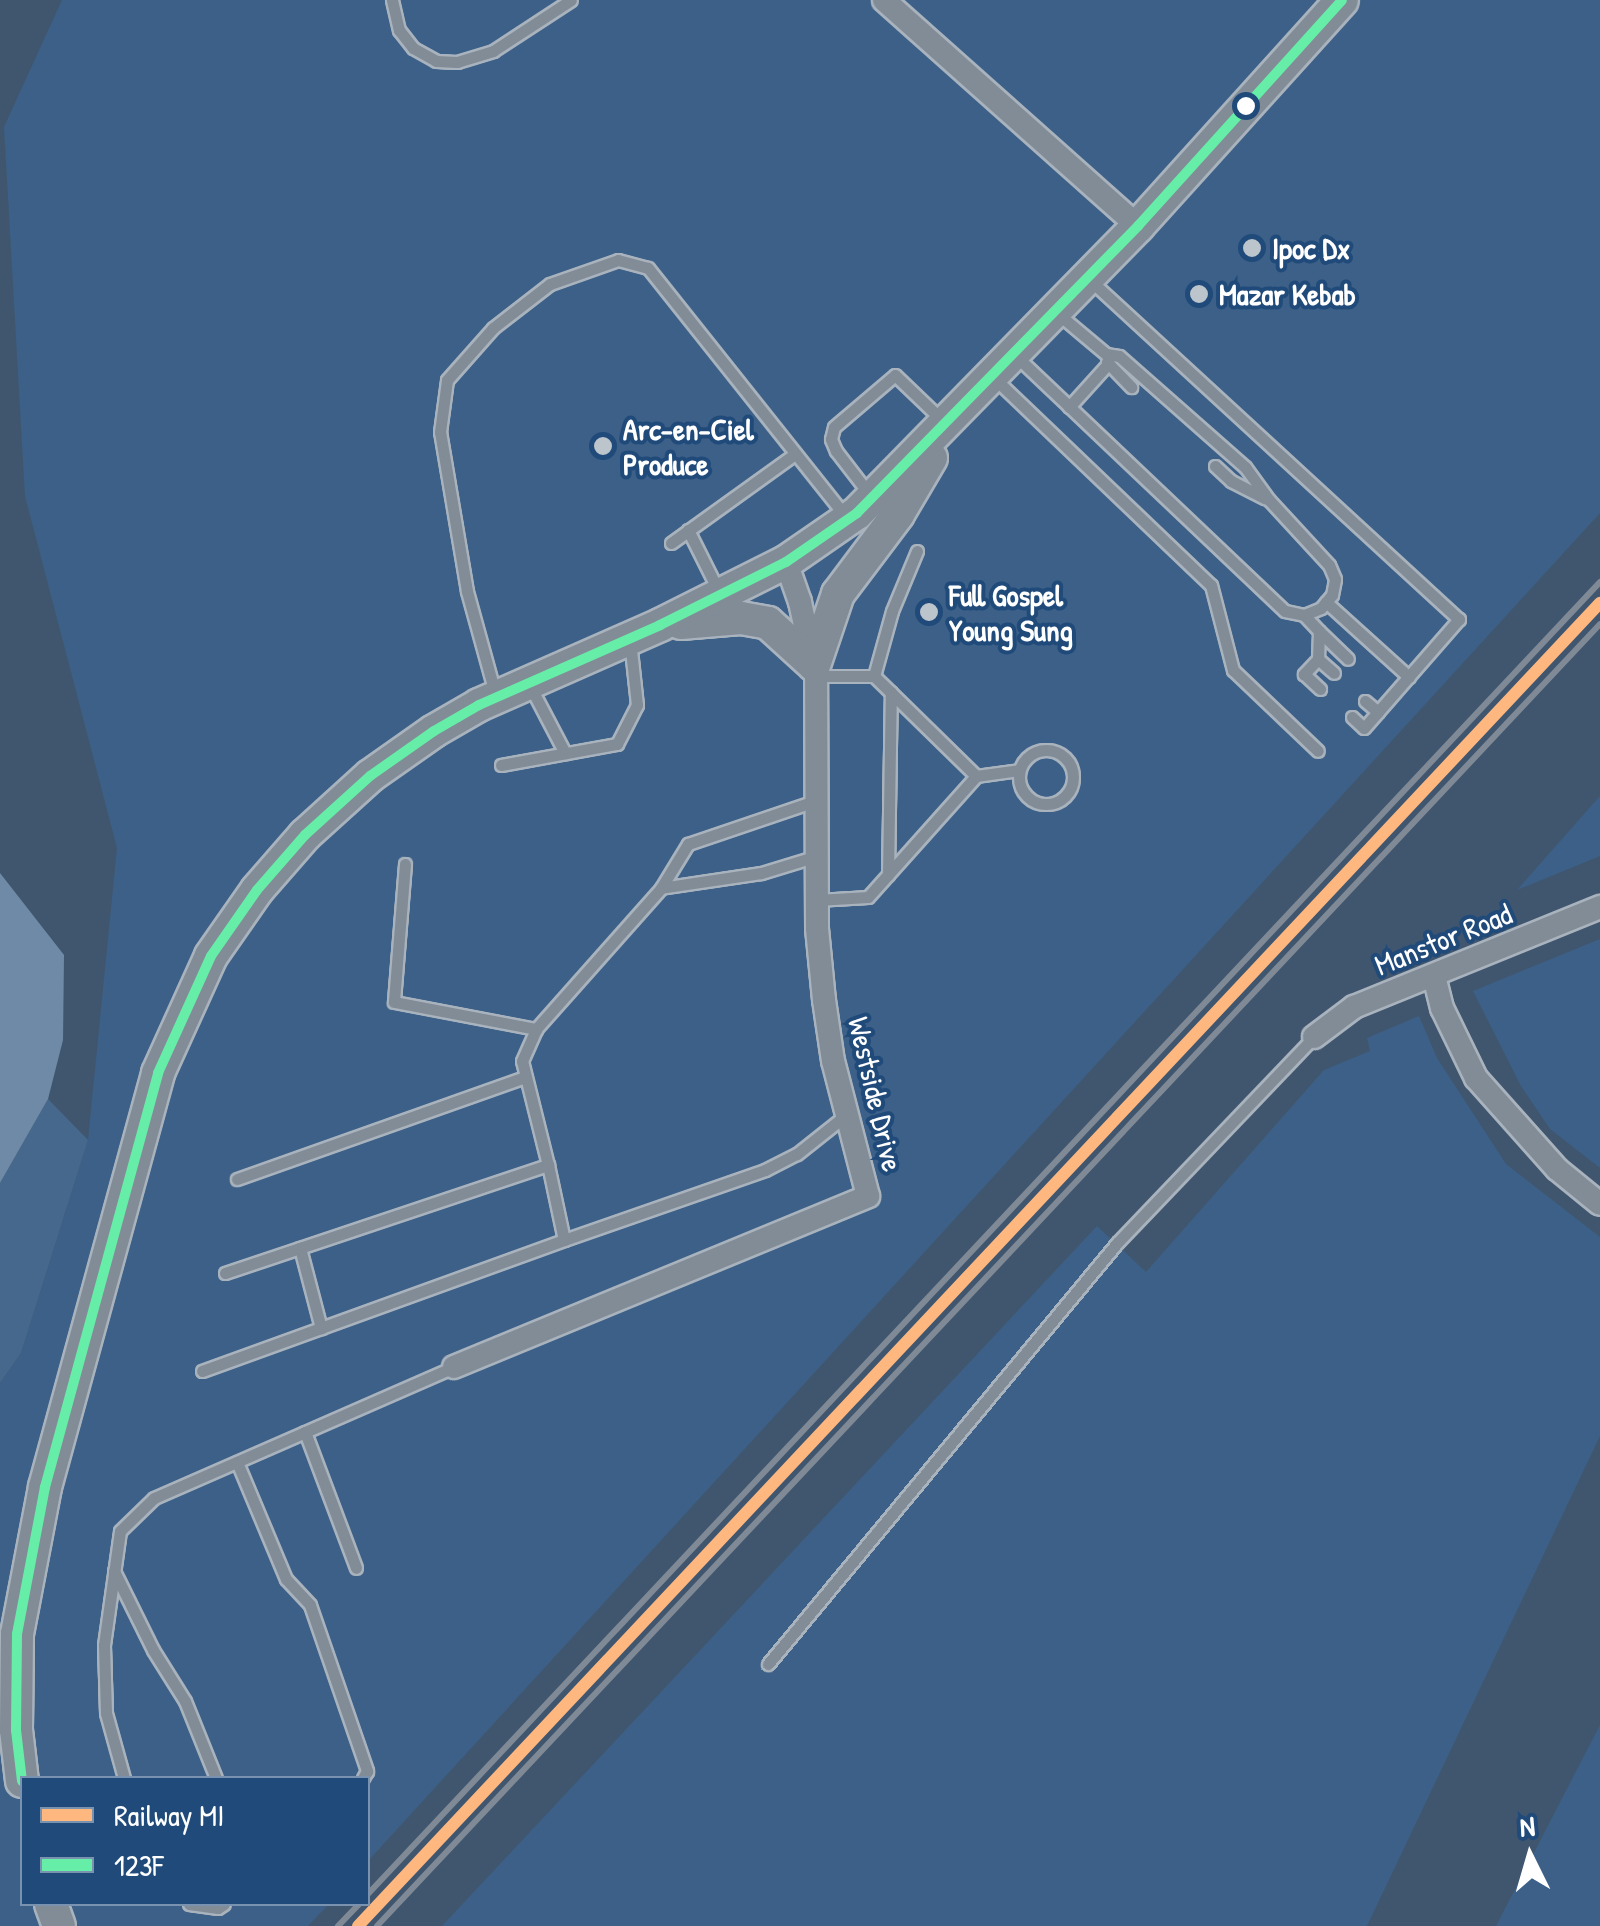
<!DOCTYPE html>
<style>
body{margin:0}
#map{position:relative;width:1600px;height:1926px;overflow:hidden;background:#40566e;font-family:"Patrick Hand",sans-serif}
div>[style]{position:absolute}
.built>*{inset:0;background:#3c6087}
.green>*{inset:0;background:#47688d}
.water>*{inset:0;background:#6f8aa7}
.roads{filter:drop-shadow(2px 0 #a9b3be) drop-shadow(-2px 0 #a9b3be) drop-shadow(0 2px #a9b3be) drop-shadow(0 -2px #a9b3be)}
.lane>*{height:11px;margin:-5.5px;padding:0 5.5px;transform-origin:5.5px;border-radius:5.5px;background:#818c97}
.lane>.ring{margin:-5.5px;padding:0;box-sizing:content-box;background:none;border:11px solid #818c97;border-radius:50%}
.street>*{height:22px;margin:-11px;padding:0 11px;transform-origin:11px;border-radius:11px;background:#818c97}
.secondary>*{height:32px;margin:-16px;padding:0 16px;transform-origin:16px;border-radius:16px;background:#818c97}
.rail>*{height:6px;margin:-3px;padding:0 3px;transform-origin:3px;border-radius:3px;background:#808a96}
.bus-1>*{height:10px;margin:-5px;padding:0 5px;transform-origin:5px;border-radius:5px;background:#66eda8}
.rail-1>*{height:12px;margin:-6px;padding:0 6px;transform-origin:6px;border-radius:6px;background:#ffb780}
.dots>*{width:28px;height:28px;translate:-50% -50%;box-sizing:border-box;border:5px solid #1f4a7a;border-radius:50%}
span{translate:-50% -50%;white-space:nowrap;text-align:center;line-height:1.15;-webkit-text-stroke:8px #1f4a7a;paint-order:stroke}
.poi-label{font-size:30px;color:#fff;font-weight:700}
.left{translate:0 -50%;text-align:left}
.street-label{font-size:30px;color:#fff}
.legend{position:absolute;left:20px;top:1776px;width:350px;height:130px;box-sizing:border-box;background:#1f4a7a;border:2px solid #7992af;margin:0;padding:12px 18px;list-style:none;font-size:30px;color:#fff}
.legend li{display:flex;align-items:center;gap:20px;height:50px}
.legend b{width:50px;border:2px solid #7992af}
.north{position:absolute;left:1480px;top:1806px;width:100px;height:100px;-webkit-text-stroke:8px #1f4a7a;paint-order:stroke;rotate:355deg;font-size:28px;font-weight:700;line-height:40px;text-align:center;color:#fff}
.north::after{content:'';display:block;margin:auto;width:35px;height:45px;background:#fff;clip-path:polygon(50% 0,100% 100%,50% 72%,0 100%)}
</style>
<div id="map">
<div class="built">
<div style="clip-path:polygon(62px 0,1600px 0,1600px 513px,368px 1861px,368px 1778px,22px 1778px,22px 1904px,329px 1904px,308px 1926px,0 1926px,0 1383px,21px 1353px,88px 1140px,117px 848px,25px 496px,4px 127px)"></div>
<div style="clip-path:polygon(1600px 796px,1600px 856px,1517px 890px)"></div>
<div style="clip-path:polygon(1600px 939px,1600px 1168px,1550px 1129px,1521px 1086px,1473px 991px)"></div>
<div style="clip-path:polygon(1419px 1016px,1437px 1058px,1506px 1164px,1600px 1237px,1600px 1436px,1367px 1926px,442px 1926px,1097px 1226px,1146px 1272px,1324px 1070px,1370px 1051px,1367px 1038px)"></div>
<div style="clip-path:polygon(1600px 1725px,1600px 1926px,1496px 1926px)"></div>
</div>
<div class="green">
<div style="clip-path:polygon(48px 1099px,88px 1140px,21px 1353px,0 1383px,0 1183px)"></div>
</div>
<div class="water">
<div style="clip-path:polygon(0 873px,64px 955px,63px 1040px,48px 1099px,0 1183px)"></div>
</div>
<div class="roads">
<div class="lane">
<div style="left:392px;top:0;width:31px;rotate:77deg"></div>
<div style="left:399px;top:30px;width:23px;rotate:52deg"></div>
<div style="left:413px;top:48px;width:26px;rotate:29deg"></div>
<div style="left:436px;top:61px;width:21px;rotate:3deg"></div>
<div style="left:457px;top:62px;width:38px;rotate:-17deg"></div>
<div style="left:493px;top:51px;width:93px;rotate:-33.2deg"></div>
<div style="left:1091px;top:281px;width:500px;rotate:42.6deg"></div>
<div style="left:1459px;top:619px;width:123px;rotate:131.1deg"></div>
<div style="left:1378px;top:712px;width:17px;rotate:-140deg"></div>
<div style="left:1017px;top:357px;width:369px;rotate:43.5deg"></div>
<div style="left:1285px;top:611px;width:19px;rotate:12deg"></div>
<div style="left:1304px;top:615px;width:18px;rotate:-22deg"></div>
<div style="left:1321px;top:608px;width:17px;rotate:-50deg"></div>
<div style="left:1332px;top:595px;width:16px;rotate:-79deg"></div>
<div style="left:1335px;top:579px;width:15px;rotate:-113deg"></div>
<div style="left:1329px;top:565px;width:88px;rotate:-132.7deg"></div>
<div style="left:1269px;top:500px;width:41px;rotate:-126deg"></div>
<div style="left:1245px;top:467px;width:168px;rotate:-138.6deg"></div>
<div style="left:1119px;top:356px;width:13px;rotate:-171deg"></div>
<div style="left:1106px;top:354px;width:65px;rotate:-140deg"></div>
<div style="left:1107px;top:362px;width:35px;rotate:46deg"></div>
<div style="left:993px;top:377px;width:301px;rotate:43.7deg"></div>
<div style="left:1211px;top:585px;width:88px;rotate:75.5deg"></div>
<div style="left:1233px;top:670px;width:117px;rotate:43.6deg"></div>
<div style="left:1069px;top:407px;width:57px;rotate:-47.9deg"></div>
<div style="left:1215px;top:466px;width:22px;rotate:43deg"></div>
<div style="left:1231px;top:481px;width:38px;rotate:27deg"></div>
<div style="left:870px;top:495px;width:56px;rotate:-127.7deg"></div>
<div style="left:836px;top:451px;width:13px;rotate:-113deg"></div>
<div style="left:831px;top:439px;width:12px;rotate:-76deg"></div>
<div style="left:834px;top:427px;width:80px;rotate:-40.4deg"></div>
<div style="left:895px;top:375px;width:65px;rotate:43.8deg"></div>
<div style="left:688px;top:530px;width:72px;rotate:63.4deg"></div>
<div style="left:671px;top:543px;width:153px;rotate:-35.7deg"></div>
<div style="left:1326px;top:602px;width:112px;rotate:42.1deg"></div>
<div style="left:1304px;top:615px;width:22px;rotate:47deg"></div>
<div style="left:1319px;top:631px;width:28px;rotate:92deg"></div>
<div style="left:1318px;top:659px;width:21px;rotate:41deg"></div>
<div style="left:1319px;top:631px;width:40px;rotate:44deg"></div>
<div style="left:1318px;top:659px;width:21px;rotate:133deg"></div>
<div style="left:1304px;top:674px;width:22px;rotate:43deg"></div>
<div style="left:816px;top:676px;width:58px"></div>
<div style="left:874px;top:676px;width:143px;rotate:44.4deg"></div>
<div style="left:874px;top:676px;width:67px;rotate:-74.5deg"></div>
<div style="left:892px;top:611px;width:65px;rotate:-67.4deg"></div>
<div style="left:530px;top:686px;width:76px;rotate:62.4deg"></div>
<div style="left:495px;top:693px;width:106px;rotate:-105.4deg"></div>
<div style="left:467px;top:591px;width:161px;rotate:-99.6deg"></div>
<div style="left:440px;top:432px;width:52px;rotate:-82.3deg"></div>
<div style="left:447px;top:380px;width:69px;rotate:-48.5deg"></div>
<div style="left:493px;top:328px;width:72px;rotate:-37.7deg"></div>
<div style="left:550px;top:284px;width:72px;rotate:-19.4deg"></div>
<div style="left:618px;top:260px;width:31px;rotate:15deg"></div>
<div style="left:648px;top:268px;width:317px;rotate:51.5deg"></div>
<div style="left:1352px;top:717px;width:16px;rotate:43deg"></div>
<div style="left:1364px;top:728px;width:21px;rotate:-49deg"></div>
<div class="ring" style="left:1019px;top:750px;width:43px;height:43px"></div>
<div style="left:501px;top:765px;width:118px;rotate:-10.3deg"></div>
<div style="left:617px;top:744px;width:44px;rotate:-62.9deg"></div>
<div style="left:637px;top:705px;width:64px;rotate:-96.2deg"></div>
<div style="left:817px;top:856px;width:59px;rotate:163.1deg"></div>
<div style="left:761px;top:873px;width:101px;rotate:171.5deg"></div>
<div style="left:661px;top:888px;width:52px;rotate:-58.5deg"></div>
<div style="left:688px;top:844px;width:137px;rotate:-18.7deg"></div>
<div style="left:405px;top:864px;width:138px;rotate:94.6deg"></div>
<div style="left:394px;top:1002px;width:145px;rotate:10.8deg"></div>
<div style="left:536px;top:1029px;width:188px;rotate:-48.4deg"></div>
<div style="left:888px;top:875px;width:183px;rotate:-89.1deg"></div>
<div style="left:817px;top:900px;width:51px;rotate:-3.4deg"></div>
<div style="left:868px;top:897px;width:162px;rotate:-48.2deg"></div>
<div style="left:976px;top:776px;width:43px;rotate:-7.9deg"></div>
<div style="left:237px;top:1179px;width:306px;rotate:-19.5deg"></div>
<div style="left:564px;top:1240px;width:213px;rotate:-19.2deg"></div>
<div style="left:765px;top:1170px;width:36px;rotate:-27deg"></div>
<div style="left:797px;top:1154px;width:63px;rotate:-38.5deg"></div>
<div style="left:300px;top:1248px;width:83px;rotate:75.3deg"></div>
<div style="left:225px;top:1273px;width:341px;rotate:-18.5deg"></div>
<div style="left:548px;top:1165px;width:107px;rotate:-104deg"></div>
<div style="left:522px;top:1061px;width:35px;rotate:-66deg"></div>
<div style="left:202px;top:1371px;width:385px;rotate:-19.9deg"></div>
<div style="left:564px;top:1240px;width:77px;rotate:-102deg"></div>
<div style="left:305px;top:1432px;width:145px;rotate:69.4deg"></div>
<div style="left:237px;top:1462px;width:127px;rotate:67.3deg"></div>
<div style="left:286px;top:1579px;width:35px;rotate:47deg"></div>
<div style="left:310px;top:1605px;width:176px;rotate:71deg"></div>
<div style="left:367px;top:1771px;width:8px;rotate:120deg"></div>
<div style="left:114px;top:1571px;width:88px;rotate:63.7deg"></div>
<div style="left:153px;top:1650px;width:60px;rotate:57.9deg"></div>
<div style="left:185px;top:1701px;width:83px;rotate:68.1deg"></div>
<div style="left:768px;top:1664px;width:547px;rotate:-50.34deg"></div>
<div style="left:1117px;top:1243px;width:285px;rotate:-46.3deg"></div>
<div style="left:124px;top:1778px;width:67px;rotate:-105.5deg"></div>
<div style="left:106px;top:1713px;width:68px;rotate:-91.7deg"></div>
<div style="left:104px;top:1645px;width:115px;rotate:-82deg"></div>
<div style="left:120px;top:1531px;width:47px;rotate:-44.1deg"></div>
<div style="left:154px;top:1498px;width:327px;rotate:-23.6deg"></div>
<div style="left:189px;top:1904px;width:29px;rotate:8deg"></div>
<div style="left:218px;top:1908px;width:7px;rotate:-34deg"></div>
</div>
<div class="street">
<div style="left:884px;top:0;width:340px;rotate:41.7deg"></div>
<div style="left:1434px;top:976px;width:33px;rotate:76deg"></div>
<div style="left:1442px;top:1008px;width:78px;rotate:64.1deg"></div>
<div style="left:1476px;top:1078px;width:122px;rotate:48.3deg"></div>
<div style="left:1557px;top:1169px;width:55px;rotate:39.1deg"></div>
<div style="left:1314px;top:1037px;width:50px;rotate:-36.9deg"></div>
<div style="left:1354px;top:1007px;width:266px;rotate:-22.1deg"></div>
<div style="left:454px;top:1367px;width:448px;rotate:-22.4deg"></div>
<div style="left:868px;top:1196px;width:139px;rotate:-104.5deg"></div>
<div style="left:833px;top:1061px;width:62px;rotate:-98.4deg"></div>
<div style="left:824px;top:1000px;width:72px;rotate:-95.6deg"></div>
<div style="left:817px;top:928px;width:252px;rotate:-90.2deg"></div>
<div style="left:816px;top:676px;width:76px;rotate:-102.2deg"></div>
<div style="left:800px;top:602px;width:42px;rotate:-109.3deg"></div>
</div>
<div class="secondary">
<div style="left:681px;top:623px;width:60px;rotate:-4.8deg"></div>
<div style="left:741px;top:618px;width:27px;rotate:10deg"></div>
<div style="left:768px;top:623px;width:62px;rotate:42.4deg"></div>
<div style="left:814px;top:665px;width:75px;rotate:-71.3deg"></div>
<div style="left:838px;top:594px;width:100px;rotate:-53.1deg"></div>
<div style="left:898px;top:514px;width:65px;rotate:-59.5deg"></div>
<div style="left:22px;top:1781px;width:51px;rotate:-96.7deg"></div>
<div style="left:16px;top:1730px;width:96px;rotate:-89.4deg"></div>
<div style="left:17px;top:1634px;width:150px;rotate:-79.2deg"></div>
<div style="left:45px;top:1487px;width:429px;rotate:-74.7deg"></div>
<div style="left:158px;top:1073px;width:128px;rotate:-65.6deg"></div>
<div style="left:211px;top:956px;width:80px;rotate:-55.1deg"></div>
<div style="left:257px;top:890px;width:73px;rotate:-48.9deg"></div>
<div style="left:305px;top:835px;width:88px;rotate:-42.2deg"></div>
<div style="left:370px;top:776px;width:78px;rotate:-35.1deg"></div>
<div style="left:434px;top:731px;width:52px;rotate:-30deg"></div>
<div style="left:479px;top:705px;width:198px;rotate:-23.8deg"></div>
<div style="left:660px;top:625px;width:141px;rotate:-26.6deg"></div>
<div style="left:786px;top:562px;width:86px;rotate:-34.6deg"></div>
<div style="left:857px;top:513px;width:402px;rotate:-45.6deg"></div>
<div style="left:1138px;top:226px;width:304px;rotate:-47.9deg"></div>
<div style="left:51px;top:1904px;width:23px;rotate:70deg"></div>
</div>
</div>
<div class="rail">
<div style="left:368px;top:1894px;width:1800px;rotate:-46.8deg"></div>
<div style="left:338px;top:1926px;width:30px;rotate:-46deg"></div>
<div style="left:377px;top:1926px;width:1786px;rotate:-46.79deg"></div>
</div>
<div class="bus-1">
<div style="left:22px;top:1781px;width:51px;rotate:-96.7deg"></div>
<div style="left:16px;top:1730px;width:96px;rotate:-89.4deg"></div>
<div style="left:17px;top:1634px;width:150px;rotate:-79.2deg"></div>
<div style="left:45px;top:1487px;width:429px;rotate:-74.7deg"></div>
<div style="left:158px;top:1073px;width:128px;rotate:-65.6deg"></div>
<div style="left:211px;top:956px;width:80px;rotate:-55.1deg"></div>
<div style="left:257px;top:890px;width:73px;rotate:-48.9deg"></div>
<div style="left:305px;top:835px;width:88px;rotate:-42.2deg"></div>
<div style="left:370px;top:776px;width:78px;rotate:-35.1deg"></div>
<div style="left:434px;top:731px;width:52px;rotate:-30deg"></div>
<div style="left:479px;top:705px;width:198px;rotate:-23.8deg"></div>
<div style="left:660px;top:625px;width:141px;rotate:-26.6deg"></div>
<div style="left:786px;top:562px;width:86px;rotate:-34.6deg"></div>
<div style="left:857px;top:513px;width:402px;rotate:-45.6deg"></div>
<div style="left:1138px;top:226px;width:304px;rotate:-47.9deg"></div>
</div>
<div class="rail-1">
<div style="left:358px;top:1926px;width:1815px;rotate:-46.81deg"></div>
</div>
<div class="dots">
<div style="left:1246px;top:106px;background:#fff"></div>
<div style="left:1252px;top:248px;background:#bcc4cc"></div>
<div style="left:1199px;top:294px;background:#bcc4cc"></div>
<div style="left:603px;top:446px;background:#bcc4cc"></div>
<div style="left:929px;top:612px;background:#bcc4cc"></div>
</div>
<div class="poi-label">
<span class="left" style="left:1272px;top:248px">Ipoc Dx</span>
<span class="left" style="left:1219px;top:294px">Mazar Kebab</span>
<span class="left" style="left:623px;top:446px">Arc-en-Ciel<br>Produce</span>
<span class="left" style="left:949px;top:612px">Full Gospel<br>Young Sung</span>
</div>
<div class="street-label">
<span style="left:1443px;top:939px;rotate:-22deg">Manstor Road</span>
<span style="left:876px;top:1094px;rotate:77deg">Westside Drive</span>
</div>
<ul class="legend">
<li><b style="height:12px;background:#ffb780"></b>Railway MI</li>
<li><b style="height:12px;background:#66eda8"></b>123F</li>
</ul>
<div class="north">N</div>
</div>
